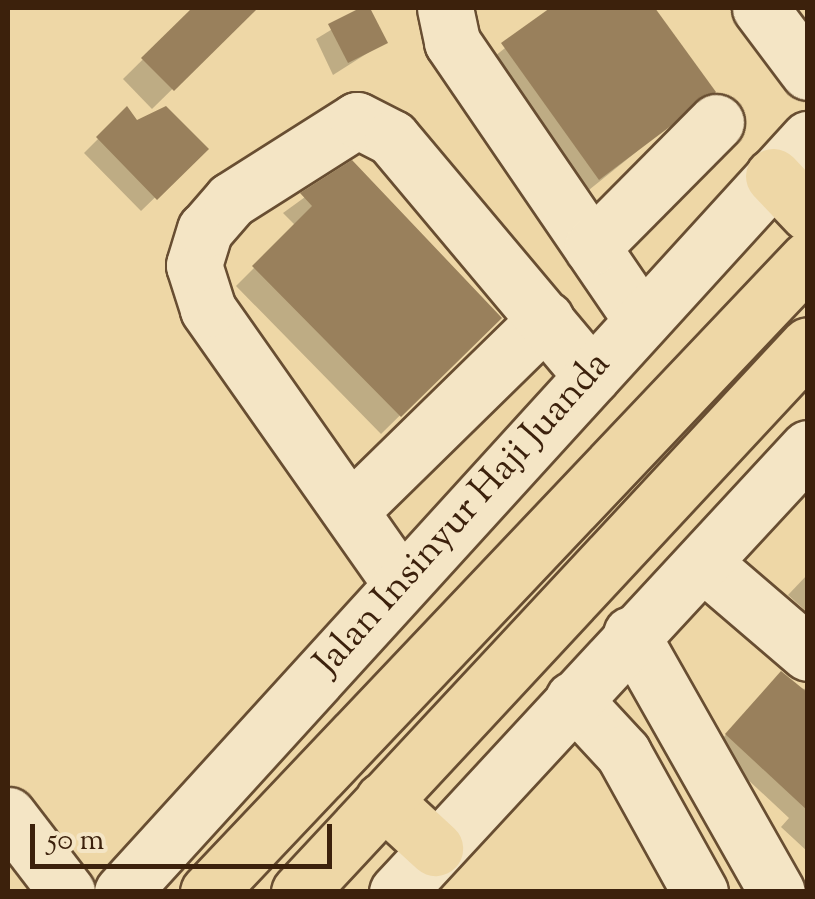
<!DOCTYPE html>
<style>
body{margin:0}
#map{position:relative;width:815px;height:899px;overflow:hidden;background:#eed7a6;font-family:"Sorts Mill Goudy",serif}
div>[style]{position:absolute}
.shadow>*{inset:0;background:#0003}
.building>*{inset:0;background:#99805c}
.roads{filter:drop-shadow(2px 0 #684e32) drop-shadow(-2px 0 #684e32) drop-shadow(0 2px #684e32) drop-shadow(0 -2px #684e32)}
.minor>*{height:55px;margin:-27.5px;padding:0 27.5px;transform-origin:27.5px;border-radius:27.5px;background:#f4e5c5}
.highway>*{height:55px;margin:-27.5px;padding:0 27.5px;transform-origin:27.5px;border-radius:27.5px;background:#eed7a6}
span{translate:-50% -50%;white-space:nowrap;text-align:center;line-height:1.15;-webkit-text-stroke:8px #f4e5c5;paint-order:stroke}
.street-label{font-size:38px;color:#3c210c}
.frame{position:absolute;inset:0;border:10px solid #3c210c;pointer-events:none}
.scale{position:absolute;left:30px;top:824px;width:302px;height:45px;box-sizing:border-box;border:5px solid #3c210c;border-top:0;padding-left:12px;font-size:30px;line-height:35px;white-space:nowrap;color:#3c210c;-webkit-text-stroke:8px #f4e5c5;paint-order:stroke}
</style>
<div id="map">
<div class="shadow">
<div style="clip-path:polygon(195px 8px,255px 8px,152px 109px,123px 79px)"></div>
<div style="clip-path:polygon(367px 8px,385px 42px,333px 75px,316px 39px)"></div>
<div style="clip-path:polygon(555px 8px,652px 8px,712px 91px,574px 202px,479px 69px)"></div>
<div style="clip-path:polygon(127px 110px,137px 124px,205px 149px,141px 211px,84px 153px)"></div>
<div style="clip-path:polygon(352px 163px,499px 318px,381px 434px,236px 286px,296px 226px,283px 213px)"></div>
<div style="clip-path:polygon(808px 574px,808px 613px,788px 595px)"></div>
<div style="clip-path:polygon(768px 687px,808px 689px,808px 852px,781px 827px,789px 818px,714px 748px)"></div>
</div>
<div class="building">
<div style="clip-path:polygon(192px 8px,258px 8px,174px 91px,141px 58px)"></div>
<div style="clip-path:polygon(360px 8px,370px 8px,388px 43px,348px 63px,328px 24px)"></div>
<div style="clip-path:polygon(550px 8px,655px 8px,716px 92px,599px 180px,501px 43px)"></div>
<div style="clip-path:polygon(127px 106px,137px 120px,166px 106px,209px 149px,157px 200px,96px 137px)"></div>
<div style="clip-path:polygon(352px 160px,502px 318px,401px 417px,252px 266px,312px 206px,300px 193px)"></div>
<div style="clip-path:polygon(781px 671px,808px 693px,808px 811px,725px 734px)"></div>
</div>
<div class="roads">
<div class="minor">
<div style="left:445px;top:8px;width:35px;rotate:78deg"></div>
<div style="left:452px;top:42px;width:335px;rotate:55.7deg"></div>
<div style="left:760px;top:8px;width:80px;rotate:53.1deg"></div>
<div style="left:592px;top:247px;width:176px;rotate:-45.2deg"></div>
<div style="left:353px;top:508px;width:270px;rotate:-44.4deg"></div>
<div style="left:703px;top:563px;width:138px;rotate:40.6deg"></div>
<div style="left:401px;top:584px;width:336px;rotate:-125.1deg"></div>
<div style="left:208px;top:309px;width:46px;rotate:-107.7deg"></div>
<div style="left:194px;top:265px;width:37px;rotate:-73deg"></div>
<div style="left:205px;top:230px;width:40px;rotate:-49deg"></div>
<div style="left:231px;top:200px;width:149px;rotate:-32.4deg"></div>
<div style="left:357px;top:120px;width:39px;rotate:27deg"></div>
<div style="left:392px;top:138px;width:311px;rotate:50deg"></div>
<div style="left:631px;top:634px;width:296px;rotate:60.5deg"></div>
<div style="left:573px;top:699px;width:74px;rotate:47.2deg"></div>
<div style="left:623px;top:753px;width:159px;rotate:61deg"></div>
<div style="left:8px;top:815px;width:97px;rotate:52.5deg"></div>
<div style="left:122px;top:892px;width:1019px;rotate:-47.67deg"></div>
<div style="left:397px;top:892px;width:605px;rotate:-47.21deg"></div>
</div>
<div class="highway">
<div style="left:773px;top:176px;width:51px;rotate:46.6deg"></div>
<div style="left:383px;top:800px;width:71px;rotate:42.7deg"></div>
<div style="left:208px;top:892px;width:872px;rotate:-46.53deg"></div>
<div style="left:299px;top:892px;width:747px;rotate:-47.06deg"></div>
</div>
</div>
<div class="street-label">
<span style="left:464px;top:515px;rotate:-48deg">Jalan Insinyur Haji Juanda</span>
</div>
<div class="frame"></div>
<div class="scale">50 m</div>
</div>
